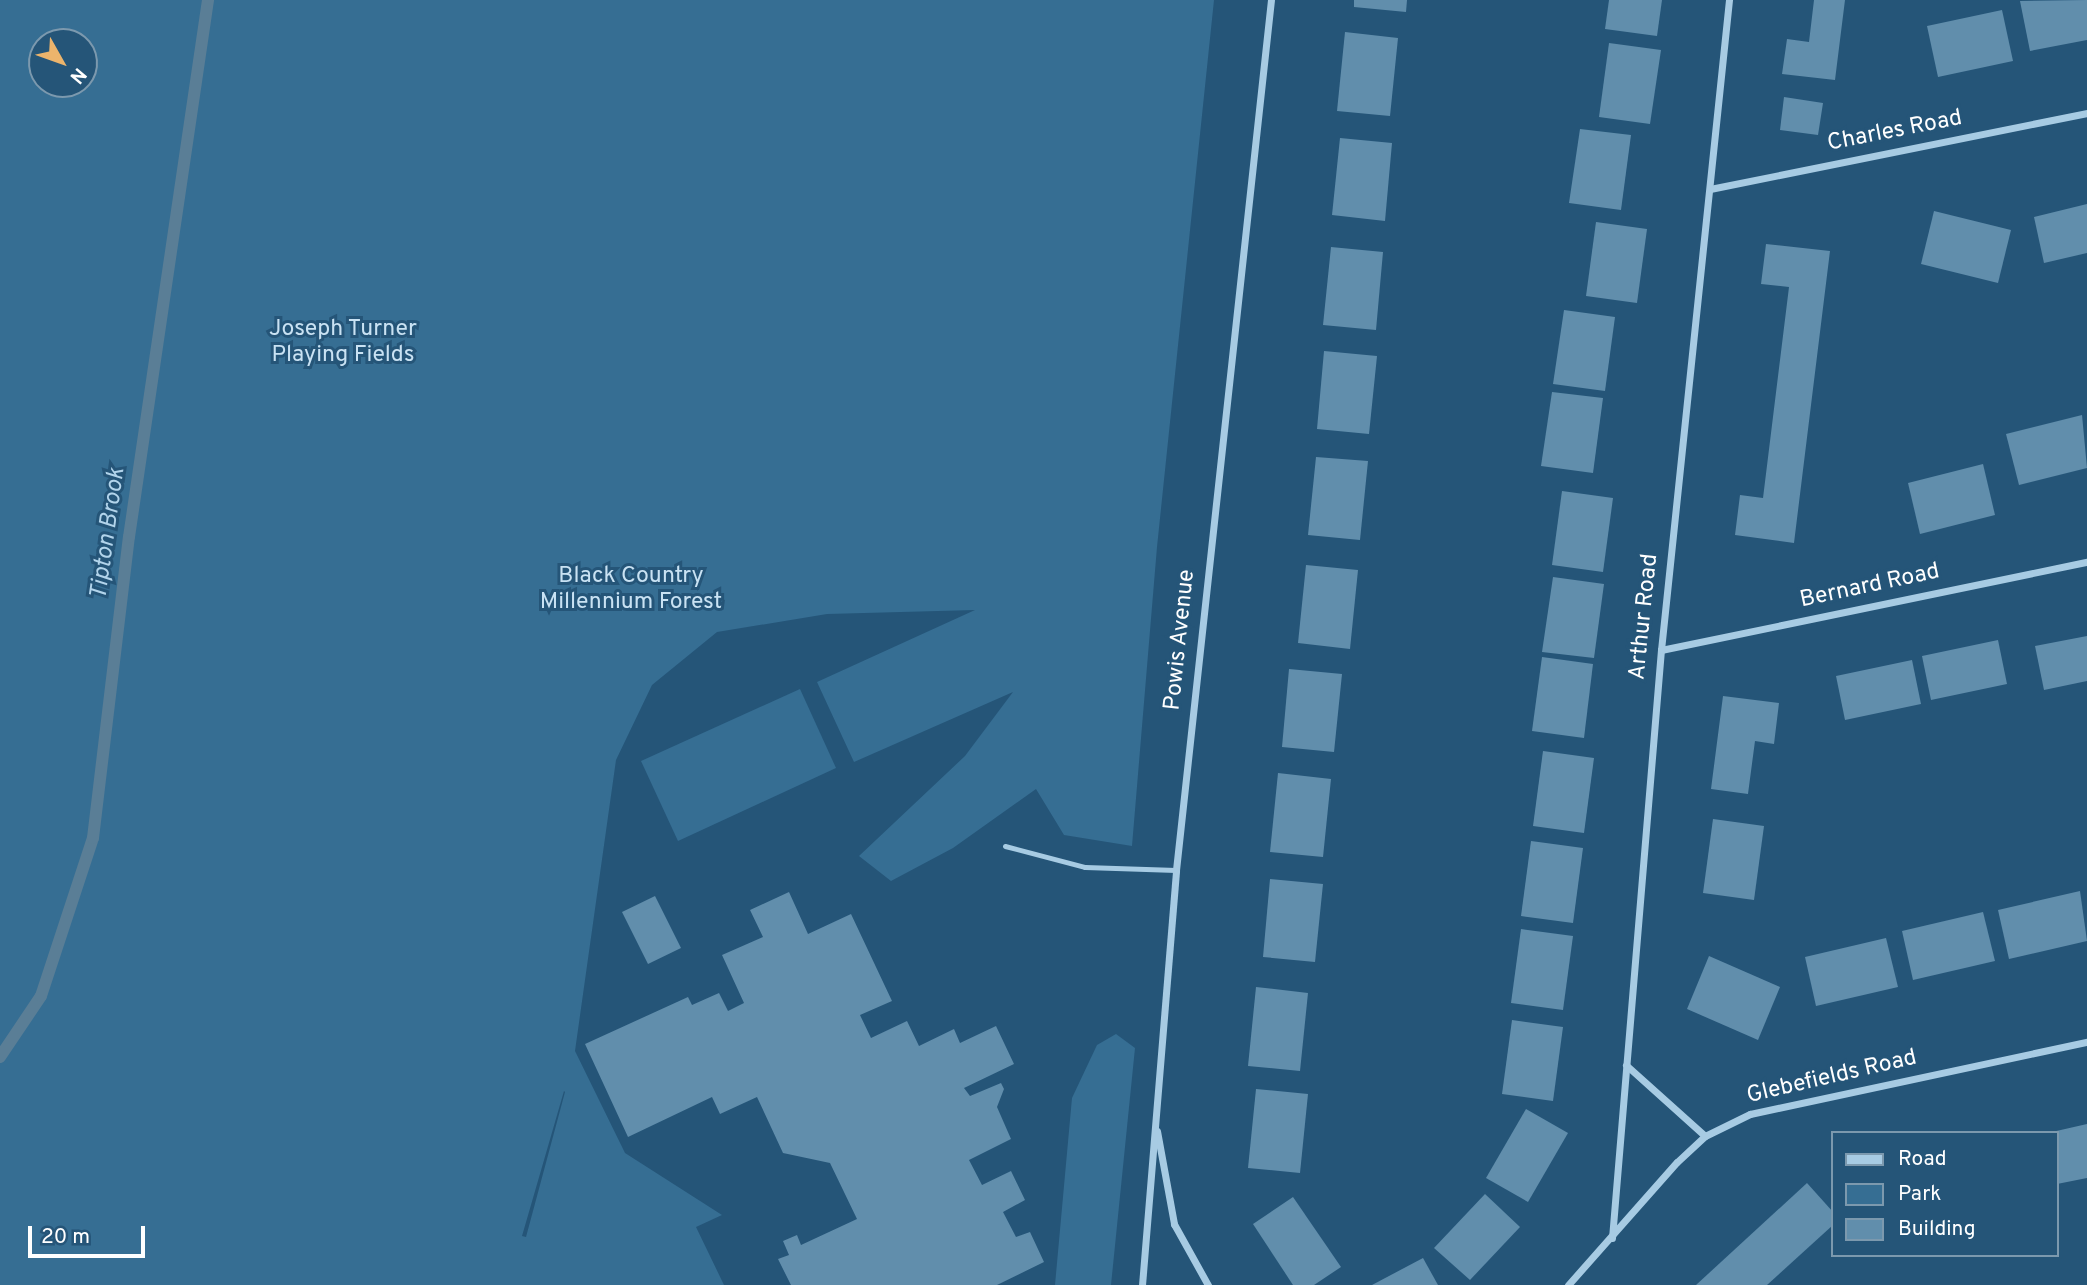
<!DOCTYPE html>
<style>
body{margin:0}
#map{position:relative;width:2087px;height:1285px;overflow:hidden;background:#255578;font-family:Overpass,sans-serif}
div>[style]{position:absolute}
.green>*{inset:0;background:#366e93}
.stream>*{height:12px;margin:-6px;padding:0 6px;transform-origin:6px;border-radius:6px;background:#5a7e96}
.building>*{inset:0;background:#618eac}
.service>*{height:5px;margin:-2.5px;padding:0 2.5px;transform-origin:2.5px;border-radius:2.5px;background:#a7cbe3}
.minor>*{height:7px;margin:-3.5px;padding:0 3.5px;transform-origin:3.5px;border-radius:3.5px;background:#a7cbe3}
span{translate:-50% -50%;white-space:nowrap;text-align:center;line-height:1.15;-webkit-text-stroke:6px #255578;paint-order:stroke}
.street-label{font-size:23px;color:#fff}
.park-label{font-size:23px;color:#c9e2f3}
.water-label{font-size:24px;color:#b2d4eb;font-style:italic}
.legend{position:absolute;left:1831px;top:1131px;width:228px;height:126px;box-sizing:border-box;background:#255578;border:2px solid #7c99ae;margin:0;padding:9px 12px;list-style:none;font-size:21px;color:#fff}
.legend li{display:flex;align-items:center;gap:14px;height:35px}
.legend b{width:35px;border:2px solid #7c99ae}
.north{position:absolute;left:28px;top:28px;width:70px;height:70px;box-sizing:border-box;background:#255578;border:2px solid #7c99ae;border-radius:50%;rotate:130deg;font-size:19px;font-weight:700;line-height:28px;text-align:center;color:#fff}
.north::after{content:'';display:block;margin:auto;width:24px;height:32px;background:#ecb46c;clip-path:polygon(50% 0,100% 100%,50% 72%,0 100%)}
.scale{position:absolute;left:28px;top:1226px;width:117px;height:32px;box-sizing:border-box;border:4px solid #fff;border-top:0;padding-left:9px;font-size:21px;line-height:24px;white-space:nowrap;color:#fff;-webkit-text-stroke:5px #255578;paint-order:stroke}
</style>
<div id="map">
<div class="green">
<div style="clip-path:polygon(evenodd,0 0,1214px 0,1157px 547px,1132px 846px,1064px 835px,1036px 789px,953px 848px,891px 881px,859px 856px,965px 756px,1013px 692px,854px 762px,817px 682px,975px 610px,827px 614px,717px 632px,652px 685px,616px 760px,575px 1051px,625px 1153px,722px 1215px,696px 1227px,724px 1285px,0 1285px,0 0,42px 42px,84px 42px,84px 84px,42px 84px,42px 42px,0 0,564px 1091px,565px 1092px,526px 1237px,522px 1236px,564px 1091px)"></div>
<div style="clip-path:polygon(800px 689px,836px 768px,678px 841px,641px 761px)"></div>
<div style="clip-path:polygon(1116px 1034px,1135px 1048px,1111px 1285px,1055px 1285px,1072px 1098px,1097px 1045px)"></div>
</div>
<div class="stream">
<div style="left:0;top:1057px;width:73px;rotate:-56.1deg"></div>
<div style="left:41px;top:996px;width:166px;rotate:-71.8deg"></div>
<div style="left:93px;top:838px;width:303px;rotate:-83.2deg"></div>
<div style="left:129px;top:537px;width:543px;rotate:-81.63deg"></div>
</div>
<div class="building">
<div style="clip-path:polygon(1354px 0,1407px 0,1406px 12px,1354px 7px)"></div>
<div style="clip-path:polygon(1609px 0,1662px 0,1657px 36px,1605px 29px)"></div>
<div style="clip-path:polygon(1814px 0,1845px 0,1835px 80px,1782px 74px,1787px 39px,1809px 42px)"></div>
<div style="clip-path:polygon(2087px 0,2087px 40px,2030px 51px,2020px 1px)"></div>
<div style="clip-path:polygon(2002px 10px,2013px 61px,1938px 77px,1927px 26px)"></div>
<div style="clip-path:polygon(1345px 32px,1398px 38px,1390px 116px,1337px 111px)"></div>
<div style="clip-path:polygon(1609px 43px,1661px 50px,1650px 124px,1599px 117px)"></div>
<div style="clip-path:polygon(1784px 97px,1823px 103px,1818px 135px,1780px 130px)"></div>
<div style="clip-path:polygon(1580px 129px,1631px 135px,1621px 210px,1569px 203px)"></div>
<div style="clip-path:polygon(1340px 138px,1392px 143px,1385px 221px,1332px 215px)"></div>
<div style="clip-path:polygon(2087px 204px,2087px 253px,2044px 263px,2034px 217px)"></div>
<div style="clip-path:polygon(1934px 211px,2011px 230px,1998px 283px,1921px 264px)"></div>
<div style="clip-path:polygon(1596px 222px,1647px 229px,1637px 303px,1586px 296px)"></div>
<div style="clip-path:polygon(1766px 244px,1830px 251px,1794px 543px,1735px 535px,1740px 495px,1763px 498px,1789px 287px,1761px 284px)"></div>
<div style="clip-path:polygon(1331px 247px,1383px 252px,1376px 330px,1323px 325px)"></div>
<div style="clip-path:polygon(1564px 310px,1615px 317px,1605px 391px,1553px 384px)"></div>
<div style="clip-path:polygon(1324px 351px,1377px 356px,1369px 434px,1317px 429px)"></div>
<div style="clip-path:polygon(1552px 392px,1603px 398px,1593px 473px,1541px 466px)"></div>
<div style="clip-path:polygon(2082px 415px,2087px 468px,2019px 485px,2006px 434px)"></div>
<div style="clip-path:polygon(1316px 457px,1368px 461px,1360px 540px,1308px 535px)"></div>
<div style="clip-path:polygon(1983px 464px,1995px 515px,1920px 534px,1908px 483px)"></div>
<div style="clip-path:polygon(1562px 491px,1613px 498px,1603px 572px,1552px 565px)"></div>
<div style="clip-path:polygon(1306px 565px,1358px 570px,1350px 649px,1298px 643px)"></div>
<div style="clip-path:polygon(1553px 577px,1604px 584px,1594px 658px,1542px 652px)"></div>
<div style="clip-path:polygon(2087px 636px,2087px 681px,2044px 690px,2035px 646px)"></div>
<div style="clip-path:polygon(1998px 640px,2007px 684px,1931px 700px,1922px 656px)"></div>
<div style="clip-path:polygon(1542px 657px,1593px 664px,1584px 738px,1532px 731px)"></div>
<div style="clip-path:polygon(1912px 660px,1921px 704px,1845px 720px,1836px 676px)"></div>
<div style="clip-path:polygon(1289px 669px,1342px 674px,1334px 752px,1282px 747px)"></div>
<div style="clip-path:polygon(1723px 696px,1779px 703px,1774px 744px,1755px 741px,1748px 794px,1711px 789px)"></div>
<div style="clip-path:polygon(1543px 751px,1594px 758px,1584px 833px,1533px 826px)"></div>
<div style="clip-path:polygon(1278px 773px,1331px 779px,1323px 857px,1270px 852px)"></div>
<div style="clip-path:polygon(1713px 819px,1764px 826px,1754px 900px,1703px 893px)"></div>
<div style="clip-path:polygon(1531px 841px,1583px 848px,1573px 923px,1521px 916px)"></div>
<div style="clip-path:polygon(1270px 879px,1323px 884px,1315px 962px,1263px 957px)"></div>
<div style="clip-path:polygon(2080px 891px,2087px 941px,2009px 959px,1998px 910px)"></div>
<div style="clip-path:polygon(789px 892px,808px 934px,851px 914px,892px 1001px,860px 1015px,871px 1038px,907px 1021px,919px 1046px,954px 1029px,960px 1043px,996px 1026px,1014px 1064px,964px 1088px,970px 1096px,1001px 1083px,1004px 1089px,997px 1107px,1011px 1139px,969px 1160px,982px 1185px,1011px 1171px,1025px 1200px,1003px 1212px,1016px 1237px,1030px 1232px,1044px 1262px,997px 1285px,791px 1285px,778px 1259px,789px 1255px,783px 1241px,797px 1235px,801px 1245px,857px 1219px,830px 1163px,783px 1153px,757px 1097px,720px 1114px,712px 1097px,628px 1137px,585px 1044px,688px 997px,692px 1005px,719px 993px,728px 1011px,744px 1003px,722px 955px,763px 937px,750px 910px)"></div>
<div style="clip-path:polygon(655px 896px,681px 948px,648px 964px,622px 912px)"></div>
<div style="clip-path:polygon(1983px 912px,1995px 961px,1913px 980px,1902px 931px)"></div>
<div style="clip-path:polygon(1521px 929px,1573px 936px,1563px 1010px,1511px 1003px)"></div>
<div style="clip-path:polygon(1886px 938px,1898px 987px,1816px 1006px,1805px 957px)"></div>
<div style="clip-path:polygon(1709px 956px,1780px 987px,1758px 1040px,1687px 1009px)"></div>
<div style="clip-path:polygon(1256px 987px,1308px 993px,1300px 1071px,1248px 1066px)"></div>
<div style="clip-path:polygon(1512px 1020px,1563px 1027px,1553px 1101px,1502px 1094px)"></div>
<div style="clip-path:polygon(1256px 1089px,1308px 1094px,1300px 1173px,1248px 1168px)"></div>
<div style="clip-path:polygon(1526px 1109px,1568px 1133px,1528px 1202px,1486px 1178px)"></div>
<div style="clip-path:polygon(2087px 1124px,2087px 1178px,2057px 1184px,2057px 1133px,2052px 1132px)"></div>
<div style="clip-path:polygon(1807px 1183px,1833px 1212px,1833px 1225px,1767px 1285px,1696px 1285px)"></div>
<div style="clip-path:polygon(1485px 1194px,1520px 1227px,1470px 1280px,1434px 1248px)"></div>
<div style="clip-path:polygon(1293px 1197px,1341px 1267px,1314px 1285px,1293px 1285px,1253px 1224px)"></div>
<div style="clip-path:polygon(1423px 1258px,1438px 1285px,1372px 1285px)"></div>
</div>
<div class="service">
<div style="left:1005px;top:846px;width:83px;rotate:14.7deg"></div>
<div style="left:1085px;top:867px;width:91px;rotate:1.9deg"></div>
</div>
<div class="minor">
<div style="left:1710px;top:189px;width:385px;rotate:-11.4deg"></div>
<div style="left:1661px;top:650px;width:435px;rotate:-11.7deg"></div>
<div style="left:1626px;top:1065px;width:106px;rotate:41.9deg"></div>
<div style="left:1157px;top:1131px;width:95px;rotate:79.6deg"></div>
<div style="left:1174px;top:1224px;width:70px;rotate:60.9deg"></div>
<div style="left:1612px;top:1238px;width:590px;rotate:-85.24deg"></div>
<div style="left:1661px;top:650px;width:654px;rotate:-84.03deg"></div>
<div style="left:1142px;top:1285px;width:416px;rotate:-85.3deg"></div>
<div style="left:1176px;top:870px;width:875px;rotate:-83.77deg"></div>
<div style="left:1568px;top:1285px;width:164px;rotate:-48.5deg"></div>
<div style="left:1677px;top:1162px;width:38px;rotate:-43deg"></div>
<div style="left:1705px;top:1136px;width:50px;rotate:-26.1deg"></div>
<div style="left:1750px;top:1114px;width:345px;rotate:-12.1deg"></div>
</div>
<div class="street-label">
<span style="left:1895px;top:132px;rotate:-11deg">Charles Road</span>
<span style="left:1870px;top:587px;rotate:-12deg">Bernard Road</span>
<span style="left:1645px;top:617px;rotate:-84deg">Arthur Road</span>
<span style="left:1181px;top:640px;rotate:-84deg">Powis Avenue</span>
<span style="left:1832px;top:1078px;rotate:-13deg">Glebefields Road</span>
</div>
<div class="park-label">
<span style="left:343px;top:343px">Joseph Turner<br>Playing Fields</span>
<span style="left:631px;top:590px">Black Country<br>Millennium Forest</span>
</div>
<div class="water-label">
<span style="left:109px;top:534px;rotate:-82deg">Tipton Brook</span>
</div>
<ul class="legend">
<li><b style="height:9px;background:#a7cbe3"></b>Road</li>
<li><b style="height:19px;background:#366e93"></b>Park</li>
<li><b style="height:19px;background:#618eac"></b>Building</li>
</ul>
<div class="north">N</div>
<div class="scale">20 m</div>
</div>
